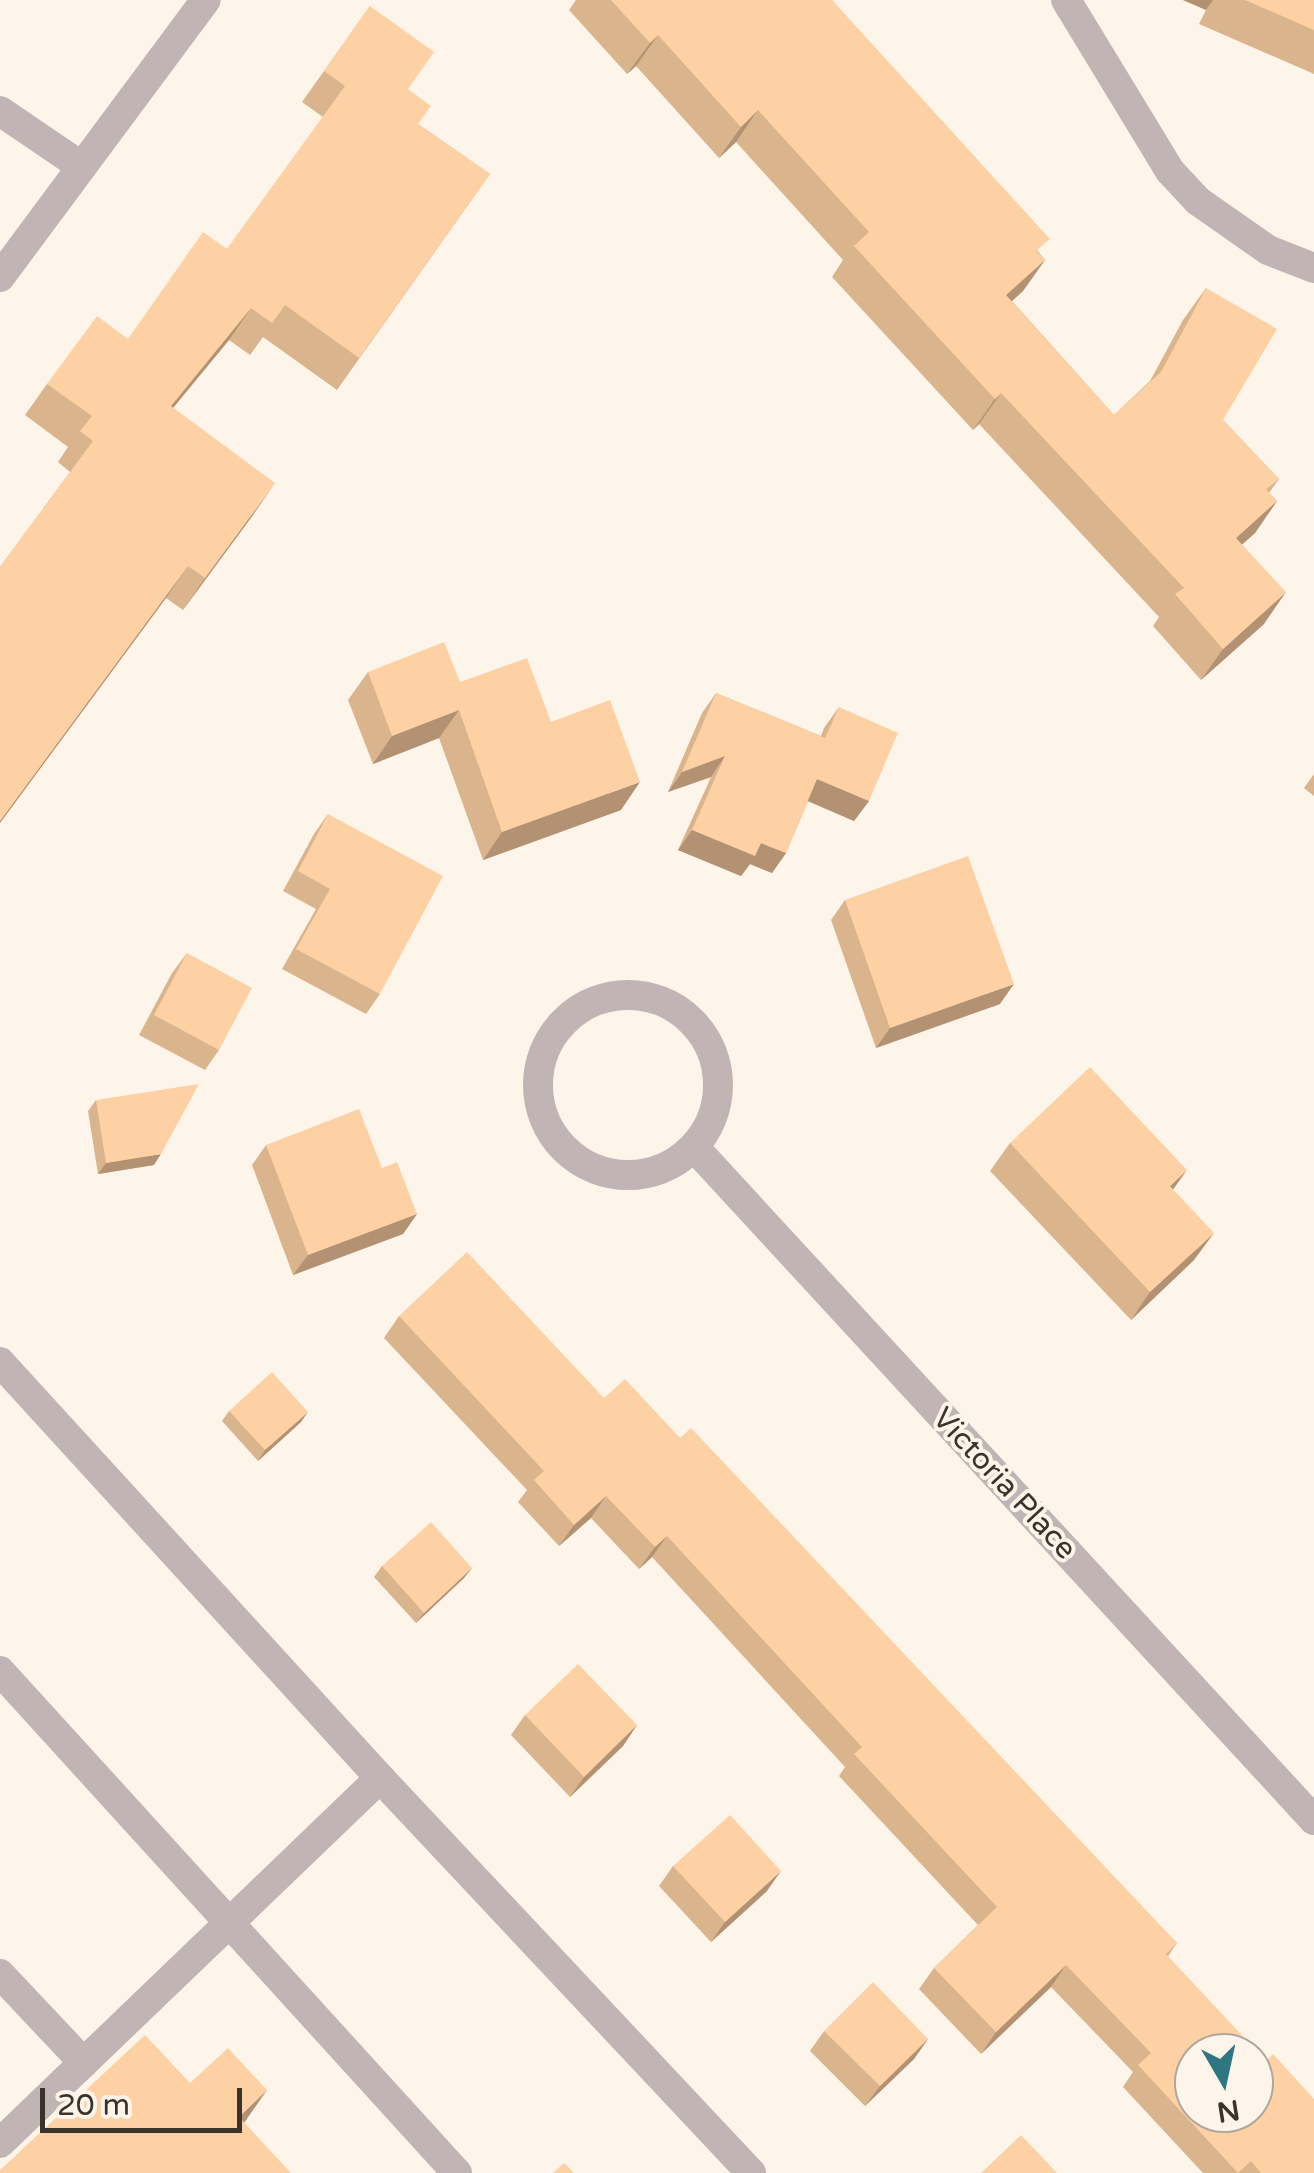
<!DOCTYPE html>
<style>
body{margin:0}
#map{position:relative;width:1314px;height:2173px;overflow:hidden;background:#fef5ea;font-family:"Varela Round",sans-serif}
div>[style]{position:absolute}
.lane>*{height:30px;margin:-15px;padding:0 15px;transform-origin:15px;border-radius:15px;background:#c0b5b4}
.street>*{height:30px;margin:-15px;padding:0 15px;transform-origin:15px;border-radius:15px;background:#c0b5b4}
.street>.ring{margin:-15px;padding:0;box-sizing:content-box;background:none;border:30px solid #c0b5b4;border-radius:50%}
.wall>*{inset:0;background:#dab48d}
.shaded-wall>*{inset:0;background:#b29273}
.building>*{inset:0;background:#fed1a4}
span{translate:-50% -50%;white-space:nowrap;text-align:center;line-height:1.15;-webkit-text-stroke:8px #fef5ea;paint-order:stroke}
.street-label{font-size:30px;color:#39332c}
.north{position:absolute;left:1174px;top:2033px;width:100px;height:100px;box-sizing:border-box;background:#fef5ea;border:2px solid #afa79e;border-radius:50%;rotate:171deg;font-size:28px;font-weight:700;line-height:40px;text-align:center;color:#39332c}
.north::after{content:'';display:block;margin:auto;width:35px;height:45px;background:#2f7682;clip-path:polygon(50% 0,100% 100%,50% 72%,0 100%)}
.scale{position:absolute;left:40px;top:2088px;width:202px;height:45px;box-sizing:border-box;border:5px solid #39332c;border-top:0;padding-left:12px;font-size:30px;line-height:35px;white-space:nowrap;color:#39332c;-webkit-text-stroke:8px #fef5ea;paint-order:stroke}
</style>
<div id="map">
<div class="lane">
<div style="left:0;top:111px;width:98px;rotate:34.2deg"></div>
<div style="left:0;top:1362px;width:563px;rotate:47.59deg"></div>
<div style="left:0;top:1671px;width:679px;rotate:47.69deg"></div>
<div style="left:0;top:1974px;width:122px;rotate:46.7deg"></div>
<div style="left:0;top:2143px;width:527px;rotate:-43.85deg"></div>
<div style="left:380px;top:1778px;width:542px;rotate:46.79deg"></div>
</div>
<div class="street">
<div style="left:1066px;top:0;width:200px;rotate:58.7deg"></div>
<div style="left:1170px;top:171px;width:41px;rotate:47deg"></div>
<div style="left:1198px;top:201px;width:85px;rotate:35deg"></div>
<div style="left:1268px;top:250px;width:49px;rotate:21.4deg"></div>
<div style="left:0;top:277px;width:345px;rotate:-53.4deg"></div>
<div class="ring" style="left:538px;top:995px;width:150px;height:150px"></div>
<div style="left:694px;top:1147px;width:915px;rotate:47.35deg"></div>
</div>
<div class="wall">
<div style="clip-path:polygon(576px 0,832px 0,1045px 260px,1023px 291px,1012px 301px,1114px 415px,1150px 381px,1183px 320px,1206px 288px,1223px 420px,1279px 479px,1269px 493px,1277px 501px,1255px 533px,1242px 544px,1264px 624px,1201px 680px,1153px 626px,1159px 617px,979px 424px,973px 430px,832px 277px,843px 260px,736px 142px,719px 158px,636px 66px,627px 74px,569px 10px)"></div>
<div style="clip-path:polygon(1183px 0,1314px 0,1314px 74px,1199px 24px,1206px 10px)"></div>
<div style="clip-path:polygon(370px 6px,408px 89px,418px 124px,490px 174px,337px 390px,263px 337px,250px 355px,229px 340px,173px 408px,253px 515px,183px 610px,166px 598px,0 823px,0 567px,70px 472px,58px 462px,68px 447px,25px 415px,47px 384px,128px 339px,227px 249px,323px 117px,302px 102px)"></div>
<div style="clip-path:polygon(368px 672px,460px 682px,551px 722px,621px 810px,483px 860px,439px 738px,373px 764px,348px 700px)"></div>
<div style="clip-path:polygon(716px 693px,821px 736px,824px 728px,839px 707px,869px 801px,854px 821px,808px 801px,786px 853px,772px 873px,750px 864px,741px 876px,678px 850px,711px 777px,668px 792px,702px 713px)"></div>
<div style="clip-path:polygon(1314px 774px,1314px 796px,1304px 788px)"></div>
<div style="clip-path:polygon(328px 814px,380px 994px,366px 1014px,282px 969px,316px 909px,283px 891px,314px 834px)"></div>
<div style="clip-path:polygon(845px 900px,1000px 1004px,876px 1048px,831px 920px)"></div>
<div style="clip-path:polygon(187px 953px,219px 1050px,205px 1070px,139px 1035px,172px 973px)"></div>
<div style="clip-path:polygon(96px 1100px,154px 1165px,98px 1174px,88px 1111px)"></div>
<div style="clip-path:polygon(1010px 1143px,1173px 1190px,1194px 1260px,1131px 1320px,990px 1171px)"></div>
<div style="clip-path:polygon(266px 1145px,382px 1168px,417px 1214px,403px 1234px,293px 1275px,252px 1165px)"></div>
<div style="clip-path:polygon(399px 1316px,604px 1398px,680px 1438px,1177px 1943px,1168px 1956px,1314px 2173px,1203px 2173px,1123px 2087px,1133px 2072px,1051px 1987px,981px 2054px,919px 1989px,934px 1968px,978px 1925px,839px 1776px,845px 1767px,652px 1557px,639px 1569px,591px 1518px,559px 1546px,518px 1502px,527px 1490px,384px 1338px)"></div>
<div style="clip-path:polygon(229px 1411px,301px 1422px,258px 1461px,222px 1421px)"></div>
<div style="clip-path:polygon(382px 1566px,472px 1568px,464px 1578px,416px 1623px,374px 1577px)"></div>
<div style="clip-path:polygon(525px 1715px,637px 1725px,623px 1746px,570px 1797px,511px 1735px)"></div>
<div style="clip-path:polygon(673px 1866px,767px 1891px,711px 1942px,659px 1886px)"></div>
<div style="clip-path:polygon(824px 2031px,928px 2039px,914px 2059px,865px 2106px,810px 2051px)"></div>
</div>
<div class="shaded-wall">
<div style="clip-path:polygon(1183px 0,1213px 0,1206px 10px)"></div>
<div style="clip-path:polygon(658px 35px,636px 66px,627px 74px,650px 43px)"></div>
<div style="clip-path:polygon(758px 110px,736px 142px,719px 158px,741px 127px)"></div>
<div style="clip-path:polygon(1045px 260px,1023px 291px,984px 327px,1006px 295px)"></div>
<div style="clip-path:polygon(251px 308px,229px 340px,149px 437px,171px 406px)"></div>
<div style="clip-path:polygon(1001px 393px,979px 424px,973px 430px,995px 399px)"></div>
<div style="clip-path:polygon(275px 483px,253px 515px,183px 610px,205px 578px)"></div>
<div style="clip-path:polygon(1277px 501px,1255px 533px,1214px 570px,1236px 538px)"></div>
<div style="clip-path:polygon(188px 566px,166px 598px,0 823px,0 821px)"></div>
<div style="clip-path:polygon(1286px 592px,1264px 624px,1201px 680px,1223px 649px)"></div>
<div style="clip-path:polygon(459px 710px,439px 738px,373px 764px,392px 736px)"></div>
<div style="clip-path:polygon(725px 756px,711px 777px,668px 792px,682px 772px)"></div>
<div style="clip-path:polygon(817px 779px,869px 801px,854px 821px,803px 799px)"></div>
<div style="clip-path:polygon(640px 782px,621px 810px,483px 860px,502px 832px)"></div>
<div style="clip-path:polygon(692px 830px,761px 843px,786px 853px,772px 873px,750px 864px,741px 876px,678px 850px)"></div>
<div style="clip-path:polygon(1014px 984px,1000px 1004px,876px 1048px,890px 1028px)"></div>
<div style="clip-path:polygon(161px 1154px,154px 1165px,98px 1174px,106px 1163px)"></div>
<div style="clip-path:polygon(1187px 1170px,1167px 1198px,1170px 1186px)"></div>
<div style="clip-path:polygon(417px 1214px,403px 1234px,293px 1275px,308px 1255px)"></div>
<div style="clip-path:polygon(1214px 1233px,1194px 1260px,1131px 1320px,1150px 1292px)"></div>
<div style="clip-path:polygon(308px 1412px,301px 1422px,258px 1461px,265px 1450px)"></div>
<div style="clip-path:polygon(606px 1496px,591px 1518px,559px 1546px,574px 1525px)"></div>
<div style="clip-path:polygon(667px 1536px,652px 1557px,639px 1569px,655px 1547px)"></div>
<div style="clip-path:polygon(472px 1568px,464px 1578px,416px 1623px,424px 1613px)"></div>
<div style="clip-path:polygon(637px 1725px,623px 1746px,570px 1797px,584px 1777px)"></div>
<div style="clip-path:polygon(781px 1871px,767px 1891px,711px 1942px,725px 1922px)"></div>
<div style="clip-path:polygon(1066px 1965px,1051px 1987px,981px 2054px,996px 2032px)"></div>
<div style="clip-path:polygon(928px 2039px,914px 2059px,865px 2106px,880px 2086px)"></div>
<div style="clip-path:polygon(267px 2090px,244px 2123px,239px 2117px)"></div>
</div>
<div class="building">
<div style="clip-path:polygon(611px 0,832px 0,1050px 239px,1036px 251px,1045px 260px,1006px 295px,1114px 415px,1161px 372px,1206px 288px,1277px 329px,1223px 420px,1279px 479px,1266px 489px,1277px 501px,1236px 538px,1286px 592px,1223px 649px,1175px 594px,1184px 588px,1001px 393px,995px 399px,854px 246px,869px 232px,758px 110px,741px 127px,658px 35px,650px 43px)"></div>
<div style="clip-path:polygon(1245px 0,1314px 0,1314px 30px)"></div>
<div style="clip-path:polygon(370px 6px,434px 52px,408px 89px,431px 106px,418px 124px,490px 174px,359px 358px,285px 305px,272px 323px,251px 308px,171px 406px,275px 483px,205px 578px,188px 566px,0 821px,0 567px,93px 441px,80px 431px,92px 416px,47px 384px,97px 316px,128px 339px,203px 232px,227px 249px,345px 86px,324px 71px)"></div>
<div style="clip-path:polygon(444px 642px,460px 682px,527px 658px,551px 722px,610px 700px,640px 782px,502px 832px,459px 710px,392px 736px,368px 672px)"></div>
<div style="clip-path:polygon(716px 693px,825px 738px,839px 707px,898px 733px,869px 801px,817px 779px,786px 853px,761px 843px,755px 856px,692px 830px,725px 756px,682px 772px)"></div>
<div style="clip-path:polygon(328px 814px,443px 876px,380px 994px,296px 949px,330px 889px,298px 871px)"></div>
<div style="clip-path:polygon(968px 856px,1014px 984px,890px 1028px,845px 900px)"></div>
<div style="clip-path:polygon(187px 953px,252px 988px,219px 1050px,154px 1015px)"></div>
<div style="clip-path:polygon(1090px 1067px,1187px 1170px,1170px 1186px,1214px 1233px,1150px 1292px,1010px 1143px)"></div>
<div style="clip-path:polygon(199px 1084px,161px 1154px,106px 1163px,96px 1100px)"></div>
<div style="clip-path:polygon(359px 1109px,382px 1168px,397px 1162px,417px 1214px,308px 1255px,266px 1145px)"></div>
<div style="clip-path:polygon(evenodd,467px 1252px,604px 1398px,625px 1379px,680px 1438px,691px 1428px,1177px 1943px,1166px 1954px,1266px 2061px,1273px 2054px,1314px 2099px,1314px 2173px,1261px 2173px,1251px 2161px,1238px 2173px,1138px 2065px,1151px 2053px,1066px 1965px,996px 2032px,934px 1968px,997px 1907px,854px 1754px,862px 1747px,667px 1536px,655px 1547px,606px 1496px,574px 1525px,534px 1480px,544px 1471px,399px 1316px,467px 1252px,1194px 2053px,1254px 2053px,1254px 2113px,1194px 2113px,1194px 2053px)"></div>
<div style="clip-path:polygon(272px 1372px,308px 1412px,265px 1450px,229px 1411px)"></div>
<div style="clip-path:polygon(431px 1522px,472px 1568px,424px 1613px,382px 1566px)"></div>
<div style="clip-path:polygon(578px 1664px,637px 1725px,584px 1777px,525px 1715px)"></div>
<div style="clip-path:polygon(730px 1815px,781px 1871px,725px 1922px,673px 1866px)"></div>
<div style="clip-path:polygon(873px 1982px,928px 2039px,880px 2086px,824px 2031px)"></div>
<div style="clip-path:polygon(145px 2035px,190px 2083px,228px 2048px,267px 2090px,239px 2117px,291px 2173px,0 2173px,0 2170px)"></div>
<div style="clip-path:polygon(1021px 2135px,1057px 2173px,981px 2173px)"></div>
<div style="clip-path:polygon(564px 2163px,574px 2173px,553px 2173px)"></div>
</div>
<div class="street-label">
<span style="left:1004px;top:1484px;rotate:47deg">Victoria Place</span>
</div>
<div class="north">N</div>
<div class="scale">20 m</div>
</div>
